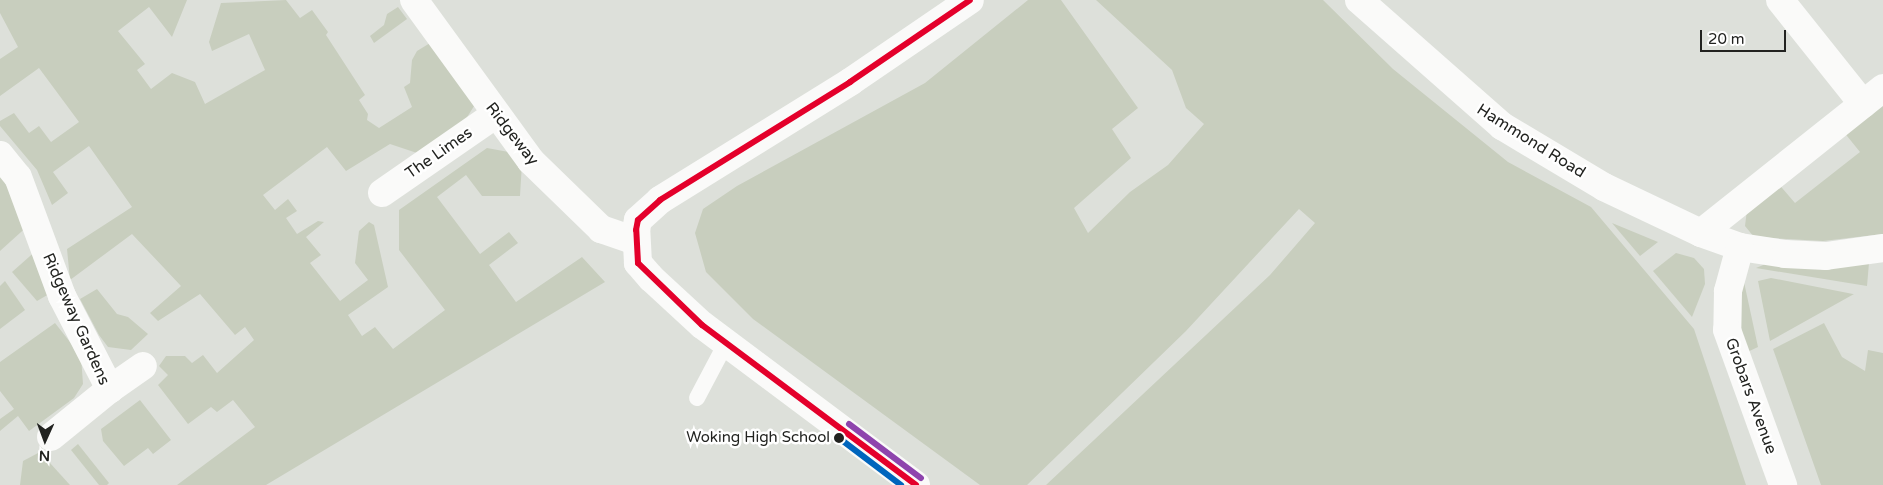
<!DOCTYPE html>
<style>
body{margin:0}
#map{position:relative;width:1883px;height:485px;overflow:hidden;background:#dde0da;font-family:"Varela Round",sans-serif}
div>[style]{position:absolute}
.green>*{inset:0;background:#c8cebe}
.service>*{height:16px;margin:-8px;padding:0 8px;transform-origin:8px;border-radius:8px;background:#fafaf9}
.minor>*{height:28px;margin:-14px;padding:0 14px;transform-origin:14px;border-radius:14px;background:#fafaf9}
.bus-1>*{height:6px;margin:-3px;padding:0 3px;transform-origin:3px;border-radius:3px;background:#e4002b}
.bus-2>*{height:6px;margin:-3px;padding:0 3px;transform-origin:3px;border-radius:3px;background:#0065bd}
.bus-3>*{height:6px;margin:-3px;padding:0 3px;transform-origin:3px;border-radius:3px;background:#8e44ad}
.dots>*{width:14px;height:14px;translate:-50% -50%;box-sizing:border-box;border:2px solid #fff;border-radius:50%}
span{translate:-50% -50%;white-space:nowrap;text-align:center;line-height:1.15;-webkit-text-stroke:5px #fff;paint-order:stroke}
.bus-label{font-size:15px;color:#222320}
.right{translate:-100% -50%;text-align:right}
.street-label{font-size:16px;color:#222320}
.north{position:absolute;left:20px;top:415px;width:50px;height:50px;-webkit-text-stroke:4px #fff;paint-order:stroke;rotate:182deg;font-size:14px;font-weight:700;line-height:20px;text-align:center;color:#222320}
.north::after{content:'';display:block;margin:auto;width:18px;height:22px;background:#222320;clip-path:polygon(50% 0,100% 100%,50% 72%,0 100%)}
.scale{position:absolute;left:1700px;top:30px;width:86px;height:22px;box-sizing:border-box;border:2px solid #222320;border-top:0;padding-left:6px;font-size:15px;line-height:18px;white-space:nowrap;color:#222320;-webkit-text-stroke:4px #fff;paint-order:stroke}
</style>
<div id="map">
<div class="green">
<div style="clip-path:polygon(0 0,187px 0,172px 37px,149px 7px,118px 31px,145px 64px,137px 70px,151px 89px,172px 73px,195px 82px,205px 104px,265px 70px,249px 34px,212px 51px,209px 42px,221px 3px,286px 0,300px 18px,312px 10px,328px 32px,326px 35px,365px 95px,359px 100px,368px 114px,367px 120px,379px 128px,412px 107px,404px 87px,410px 83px,412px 60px,417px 51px,435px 40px,476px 103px,464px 122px,417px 153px,390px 144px,346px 171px,327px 147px,263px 195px,275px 210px,288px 199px,297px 211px,286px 218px,297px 234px,318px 221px,324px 222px,306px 237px,321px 255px,310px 263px,340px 301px,368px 280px,355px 263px,359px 231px,369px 222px,374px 225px,388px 287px,348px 315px,362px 336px,375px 327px,393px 349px,445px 310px,399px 250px,399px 210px,487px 148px,514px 153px,522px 163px,520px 196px,482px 196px,466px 175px,437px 197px,480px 254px,509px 232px,518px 243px,489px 265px,516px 302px,582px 257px,605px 282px,266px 485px,177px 485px,255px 427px,233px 400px,217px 412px,211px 407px,188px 424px,158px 385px,168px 375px,159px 366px,166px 356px,185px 356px,192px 363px,203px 355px,217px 373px,254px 340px,245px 327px,235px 335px,200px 294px,158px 321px,150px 313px,181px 286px,132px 234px,70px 280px,67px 249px,132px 207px,89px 146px,53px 172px,68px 193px,52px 205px,37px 170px,0 126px,0 121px,14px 113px,29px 133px,39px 126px,51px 142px,79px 122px,39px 68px,0 96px,0 59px,18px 47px,0 13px)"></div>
<div style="clip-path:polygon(1028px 0,1061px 0,1138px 108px,1112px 129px,1131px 158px,1074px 208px,1088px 233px,1130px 192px,1168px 165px,1204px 124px,1186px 108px,1172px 70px,1096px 0,1323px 0,1393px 69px,1508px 162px,1591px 207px,1694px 329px,1746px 485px,1046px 485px,1270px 275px,1315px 223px,1299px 209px,1186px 331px,1027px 485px,980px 485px,753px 319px,706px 272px,695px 233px,703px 209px,737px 186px,925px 83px)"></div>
<div style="clip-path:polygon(398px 7px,407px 19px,374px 43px,370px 36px,384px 25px,387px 14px)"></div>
<div style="clip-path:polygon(1883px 98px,1883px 234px,1823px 241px,1754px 237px,1745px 226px,1747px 210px,1777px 182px,1795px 203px,1860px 152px,1843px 131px)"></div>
<div style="clip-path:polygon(0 165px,31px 223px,0 251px)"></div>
<div style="clip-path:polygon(1612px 223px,1658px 242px,1640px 256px)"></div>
<div style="clip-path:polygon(38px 249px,56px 290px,37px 301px,12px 272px)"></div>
<div style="clip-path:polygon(1676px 253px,1694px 258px,1704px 269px,1705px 284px,1692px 317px,1653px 271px)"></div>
<div style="clip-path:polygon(1768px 263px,1869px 263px,1867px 286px,1756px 268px)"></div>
<div style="clip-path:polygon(1771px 278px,1853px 294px,1854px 294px,1770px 341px,1758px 281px)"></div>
<div style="clip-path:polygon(5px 281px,25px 310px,0 329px,0 286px)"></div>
<div style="clip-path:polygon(1744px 282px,1758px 347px,1741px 355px,1737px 291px)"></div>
<div style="clip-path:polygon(97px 289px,117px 314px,128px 317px,148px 334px,131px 350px,108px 347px,99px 335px,80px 299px)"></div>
<div style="clip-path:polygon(55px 323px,81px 356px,83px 384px,74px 398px,29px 431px,18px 416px,0 431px,0 419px,14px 409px,0 391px,0 362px)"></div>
<div style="clip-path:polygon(1824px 323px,1842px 357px,1865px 371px,1868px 350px,1883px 353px,1883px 485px,1821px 485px,1773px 349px)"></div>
<div style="clip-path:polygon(140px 400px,171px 440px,153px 454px,148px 448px,124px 466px,103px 441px,101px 429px)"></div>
<div style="clip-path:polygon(78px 444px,109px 483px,107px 485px,99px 485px,71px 450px)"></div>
<div style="clip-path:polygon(40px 452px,70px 485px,20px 485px,23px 461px)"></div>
</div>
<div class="service">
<div style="left:697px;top:398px;width:62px;rotate:-62.2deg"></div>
</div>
<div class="minor">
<div style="left:414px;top:0;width:199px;rotate:54deg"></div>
<div style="left:531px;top:161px;width:98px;rotate:44.2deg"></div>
<div style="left:601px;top:229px;width:36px;rotate:19deg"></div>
<div style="left:1359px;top:0;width:191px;rotate:41.4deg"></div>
<div style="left:1502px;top:126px;width:119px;rotate:30.9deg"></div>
<div style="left:1604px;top:187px;width:107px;rotate:25.4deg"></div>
<div style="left:1701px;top:233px;width:41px;rotate:19.7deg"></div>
<div style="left:1740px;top:247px;width:46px;rotate:8.8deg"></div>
<div style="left:1785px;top:254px;width:41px;rotate:2.8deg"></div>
<div style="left:1826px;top:256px;width:58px;rotate:-8deg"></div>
<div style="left:1780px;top:0;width:133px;rotate:51.4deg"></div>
<div style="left:0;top:155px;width:28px;rotate:51deg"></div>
<div style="left:18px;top:177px;width:127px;rotate:69.7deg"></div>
<div style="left:62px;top:296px;width:105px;rotate:62.7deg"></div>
<div style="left:110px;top:389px;width:76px;rotate:140.9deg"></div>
<div style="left:382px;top:193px;width:139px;rotate:-34.7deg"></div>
<div style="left:1701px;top:233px;width:233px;rotate:-38.5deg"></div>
<div style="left:1740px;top:247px;width:46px;rotate:105.3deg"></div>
<div style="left:1728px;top:291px;width:39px;rotate:91deg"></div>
<div style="left:1727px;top:330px;width:165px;rotate:70.1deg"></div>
<div style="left:110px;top:389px;width:40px;rotate:-34.9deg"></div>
<div style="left:916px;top:485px;width:267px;rotate:-143.2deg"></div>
<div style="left:702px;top:325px;width:69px;rotate:-137.3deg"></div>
<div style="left:651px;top:278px;width:20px;rotate:-131deg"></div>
<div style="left:638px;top:263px;width:33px;rotate:-93deg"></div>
<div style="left:636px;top:230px;width:10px;rotate:-79deg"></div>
<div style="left:638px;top:220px;width:30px;rotate:-42deg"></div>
<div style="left:660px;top:200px;width:224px;rotate:-31.8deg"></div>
<div style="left:850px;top:82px;width:145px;rotate:-34.3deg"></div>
</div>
<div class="bus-1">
<div style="left:916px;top:485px;width:267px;rotate:-143.2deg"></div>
<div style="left:702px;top:325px;width:89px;rotate:-135.9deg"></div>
<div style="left:638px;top:263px;width:33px;rotate:-93deg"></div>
<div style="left:636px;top:230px;width:10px;rotate:-79deg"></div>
<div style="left:638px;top:220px;width:30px;rotate:-42deg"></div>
<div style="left:660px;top:200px;width:224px;rotate:-31.8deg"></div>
<div style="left:850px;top:82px;width:145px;rotate:-34.3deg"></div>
</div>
<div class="bus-2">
<div style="left:839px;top:438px;width:78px;rotate:37.2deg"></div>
</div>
<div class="bus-3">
<div style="left:849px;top:424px;width:90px;rotate:36.9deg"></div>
</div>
<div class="dots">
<div style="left:839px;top:438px;background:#222320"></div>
</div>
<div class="bus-label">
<span class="right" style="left:830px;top:438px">Woking High School</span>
</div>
<div class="street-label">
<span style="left:512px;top:134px;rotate:52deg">Ridgeway</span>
<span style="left:1531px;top:141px;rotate:32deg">Hammond Road</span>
<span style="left:439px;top:153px;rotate:-35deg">The Limes</span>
<span style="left:76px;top:319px;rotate:66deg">Ridgeway Gardens</span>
<span style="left:1751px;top:396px;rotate:70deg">Grobars Avenue</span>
</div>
<div class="north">N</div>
<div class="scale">20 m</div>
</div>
